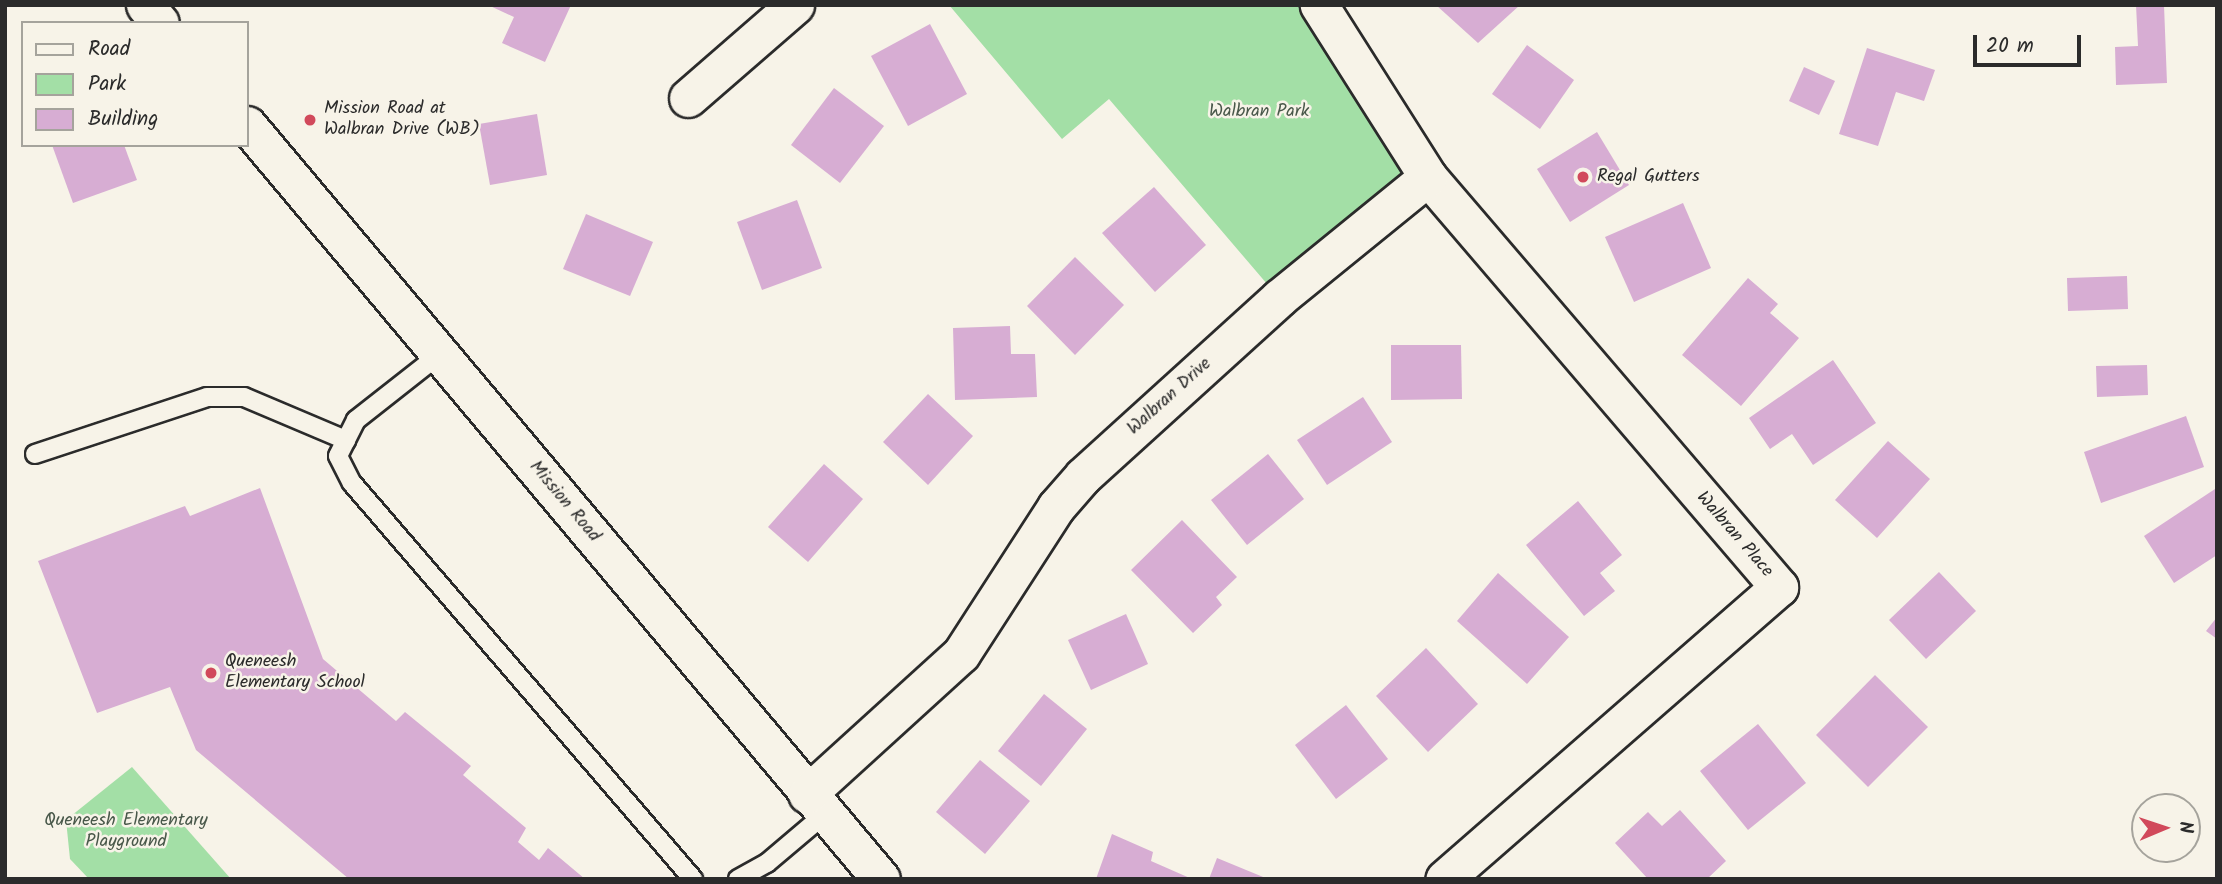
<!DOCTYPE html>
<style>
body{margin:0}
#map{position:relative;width:2222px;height:884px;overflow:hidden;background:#f7f3e8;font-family:Kalam,sans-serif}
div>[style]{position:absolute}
.green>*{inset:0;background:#a3dfa6}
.building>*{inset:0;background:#d7add3}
.roads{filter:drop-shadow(2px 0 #2b2b2b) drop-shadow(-2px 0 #2b2b2b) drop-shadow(0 2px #2b2b2b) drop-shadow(0 -2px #2b2b2b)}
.lane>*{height:18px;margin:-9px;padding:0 9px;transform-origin:9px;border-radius:9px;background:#f7f3e8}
.street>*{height:37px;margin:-18.5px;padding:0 18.5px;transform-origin:18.5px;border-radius:18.5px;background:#f7f3e8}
.dots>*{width:19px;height:19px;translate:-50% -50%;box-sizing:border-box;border:4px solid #f7f3e8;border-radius:50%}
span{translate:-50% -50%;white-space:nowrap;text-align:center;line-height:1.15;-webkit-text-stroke:5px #f7f3e8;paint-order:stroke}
.poi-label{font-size:18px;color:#2b2b2b}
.left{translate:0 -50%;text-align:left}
.park-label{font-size:18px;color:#49584a}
.street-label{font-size:18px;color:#2b2b2b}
.frame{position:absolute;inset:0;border:7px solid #2b2b2b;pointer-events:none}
.legend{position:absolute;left:21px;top:21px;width:228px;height:126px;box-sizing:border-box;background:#f7f3e8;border:2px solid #a5a39c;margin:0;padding:9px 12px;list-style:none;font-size:21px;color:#2b2b2b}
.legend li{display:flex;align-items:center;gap:14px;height:35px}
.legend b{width:35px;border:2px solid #a5a39c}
.north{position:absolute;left:2131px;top:793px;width:70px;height:70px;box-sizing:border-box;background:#f7f3e8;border:2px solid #a5a39c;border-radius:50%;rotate:88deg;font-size:19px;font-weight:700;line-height:28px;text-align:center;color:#2b2b2b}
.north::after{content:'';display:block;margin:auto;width:24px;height:32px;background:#d1495b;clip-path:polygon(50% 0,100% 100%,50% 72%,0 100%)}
.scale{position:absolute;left:1973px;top:35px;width:108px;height:32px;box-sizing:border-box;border:4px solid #2b2b2b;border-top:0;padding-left:9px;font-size:21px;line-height:24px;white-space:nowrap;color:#2b2b2b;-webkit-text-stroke:5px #f7f3e8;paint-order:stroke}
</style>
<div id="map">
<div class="green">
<div style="clip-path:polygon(949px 5px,1319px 5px,1428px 177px,1279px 298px,1109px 99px,1062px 139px)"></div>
<div style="clip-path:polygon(132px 767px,231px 879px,89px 879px,70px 859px,66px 820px)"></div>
</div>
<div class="building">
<div style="clip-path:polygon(488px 5px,571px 5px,545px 62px,502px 43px,514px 17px)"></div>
<div style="clip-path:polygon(1436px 5px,1520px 5px,1478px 43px)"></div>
<div style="clip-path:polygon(2136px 5px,2164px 5px,2167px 83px,2116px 85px,2115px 47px,2138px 46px)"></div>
<div style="clip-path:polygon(930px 24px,967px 94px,908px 126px,871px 56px)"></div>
<div style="clip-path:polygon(1527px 45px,1574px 80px,1540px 129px,1492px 94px)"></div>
<div style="clip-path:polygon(1867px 48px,1935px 70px,1924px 101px,1896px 92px,1878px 146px,1839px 134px)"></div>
<div style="clip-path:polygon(1804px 67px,1835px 81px,1819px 115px,1789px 101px)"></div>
<div style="clip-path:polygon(834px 88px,884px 126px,840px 183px,791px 145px)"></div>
<div style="clip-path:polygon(537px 114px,547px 175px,490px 185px,479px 124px)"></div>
<div style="clip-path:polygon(1597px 132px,1629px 185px,1570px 222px,1537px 169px)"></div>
<div style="clip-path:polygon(52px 145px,124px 145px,137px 180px,73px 203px)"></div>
<div style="clip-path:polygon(1154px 187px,1206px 245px,1155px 292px,1102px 233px)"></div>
<div style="clip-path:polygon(797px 200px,822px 268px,762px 290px,737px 222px)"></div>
<div style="clip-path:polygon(1683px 203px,1711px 268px,1634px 302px,1605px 237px)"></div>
<div style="clip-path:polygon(586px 214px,653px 242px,630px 296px,563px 269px)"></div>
<div style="clip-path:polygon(1075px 257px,1124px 305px,1075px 355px,1027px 306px)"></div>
<div style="clip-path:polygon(2127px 276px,2128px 309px,2068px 311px,2067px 278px)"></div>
<div style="clip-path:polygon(1748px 278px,1778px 304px,1770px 313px,1799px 338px,1741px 406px,1682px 355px)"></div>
<div style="clip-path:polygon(1010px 326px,1011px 354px,1035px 354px,1037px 397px,955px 400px,953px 328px)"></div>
<div style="clip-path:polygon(1391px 345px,1461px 345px,1462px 399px,1391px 400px)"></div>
<div style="clip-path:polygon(1833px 360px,1876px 423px,1813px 465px,1792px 434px,1770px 449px,1749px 418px)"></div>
<div style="clip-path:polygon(2147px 365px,2148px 395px,2097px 397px,2096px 366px)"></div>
<div style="clip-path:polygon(928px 394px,973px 436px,928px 485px,883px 442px)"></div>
<div style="clip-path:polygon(1363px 397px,1392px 442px,1327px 485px,1297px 440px)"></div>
<div style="clip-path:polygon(2186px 416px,2204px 467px,2101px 503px,2084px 452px)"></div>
<div style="clip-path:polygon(1888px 441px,1930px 479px,1877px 538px,1835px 500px)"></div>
<div style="clip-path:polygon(1268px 454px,1304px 499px,1247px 545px,1211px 500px)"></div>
<div style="clip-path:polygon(824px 464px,863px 499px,808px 562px,768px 527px)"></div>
<div style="clip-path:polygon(260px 488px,323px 659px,396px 721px,405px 712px,471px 766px,463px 775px,526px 828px,518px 842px,539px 860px,548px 848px,585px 879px,349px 879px,196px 750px,170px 687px,97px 713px,38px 561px,185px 506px,190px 516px)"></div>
<div style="clip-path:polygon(2215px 489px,2217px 555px,2174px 583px,2144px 536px)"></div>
<div style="clip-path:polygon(1578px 501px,1622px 555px,1600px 573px,1615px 591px,1584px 616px,1526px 545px)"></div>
<div style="clip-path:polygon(1182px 520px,1237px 577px,1216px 597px,1222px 605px,1193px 633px,1131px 570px)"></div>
<div style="clip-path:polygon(1939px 572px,1976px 611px,1926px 659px,1889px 620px)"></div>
<div style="clip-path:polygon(1498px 573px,1569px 637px,1527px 684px,1457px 621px)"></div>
<div style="clip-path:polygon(1126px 614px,1148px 664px,1091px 690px,1068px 640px)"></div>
<div style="clip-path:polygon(2217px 617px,2217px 639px,2206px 631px)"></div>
<div style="clip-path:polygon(1426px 648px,1478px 704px,1428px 752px,1376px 696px)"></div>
<div style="clip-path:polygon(1875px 675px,1928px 727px,1868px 787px,1816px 735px)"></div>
<div style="clip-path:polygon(1044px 694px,1087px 729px,1041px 786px,998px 751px)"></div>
<div style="clip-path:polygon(1346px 705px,1388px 759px,1336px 799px,1295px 745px)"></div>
<div style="clip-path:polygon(1758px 724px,1806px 783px,1748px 830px,1700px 771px)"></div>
<div style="clip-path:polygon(980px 760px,1030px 801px,985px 854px,936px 812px)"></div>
<div style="clip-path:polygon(1680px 810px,1726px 861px,1707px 879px,1648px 879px,1615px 843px,1648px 812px,1662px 826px)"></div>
<div style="clip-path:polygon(1112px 834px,1153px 852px,1151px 861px,1192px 879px,1096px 879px)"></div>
<div style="clip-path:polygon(1217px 858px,1268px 879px,1209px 879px)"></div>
</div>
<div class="roads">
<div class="lane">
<div style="left:440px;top:354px;width:107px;rotate:141.8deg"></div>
<div style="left:356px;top:420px;width:40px;rotate:116.6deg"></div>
<div style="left:338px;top:456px;width:30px;rotate:63deg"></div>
<div style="left:352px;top:483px;width:523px;rotate:49.27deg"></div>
<div style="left:35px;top:454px;width:181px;rotate:-18.3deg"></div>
<div style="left:207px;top:397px;width:37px"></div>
<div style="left:244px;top:397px;width:111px;rotate:22.9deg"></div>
<div style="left:738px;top:879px;width:33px;rotate:-29deg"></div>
<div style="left:767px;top:863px;width:76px;rotate:-40.2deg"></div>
</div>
<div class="street">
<div style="left:145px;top:5px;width:23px;rotate:50deg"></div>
<div style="left:688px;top:98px;width:142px;rotate:-41deg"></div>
<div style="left:247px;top:125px;width:985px;rotate:49.94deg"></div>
<div style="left:1428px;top:177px;width:540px;rotate:49.43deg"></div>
<div style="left:1779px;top:587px;width:444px;rotate:138.9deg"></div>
<div style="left:807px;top:794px;width:208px;rotate:-42.3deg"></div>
<div style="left:961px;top:654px;width:175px;rotate:-57.1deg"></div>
<div style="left:1056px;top:507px;width:41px;rotate:-48.9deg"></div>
<div style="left:1083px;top:476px;width:265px;rotate:-42.2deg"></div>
<div style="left:1279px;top:298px;width:192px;rotate:-39.1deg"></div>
<div style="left:1428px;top:177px;width:204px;rotate:-122.4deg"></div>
</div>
</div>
<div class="dots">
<div style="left:310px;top:120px;background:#d1495b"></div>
<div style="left:1583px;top:177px;background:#d1495b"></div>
<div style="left:211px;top:673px;background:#d1495b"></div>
</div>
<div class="poi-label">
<span class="left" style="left:324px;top:120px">Mission Road at<br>Walbran Drive (WB)</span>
<span class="left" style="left:1597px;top:177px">Regal Gutters</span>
<span class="left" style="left:225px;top:673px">Queneesh<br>Elementary School</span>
</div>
<div class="park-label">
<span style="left:1259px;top:112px">Walbran Park</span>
<span style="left:126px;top:832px">Queneesh Elementary<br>Playground</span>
</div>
<div class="street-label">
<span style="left:1170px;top:397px;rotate:-42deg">Walbran Drive</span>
<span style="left:564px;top:502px;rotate:50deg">Mission Road</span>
<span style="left:1734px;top:535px;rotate:49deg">Walbran Place</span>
</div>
<div class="frame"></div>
<ul class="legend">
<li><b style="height:9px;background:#f7f3e8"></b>Road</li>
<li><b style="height:19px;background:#a3dfa6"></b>Park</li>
<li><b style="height:19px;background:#d7add3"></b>Building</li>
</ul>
<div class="north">N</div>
<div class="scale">20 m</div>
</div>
